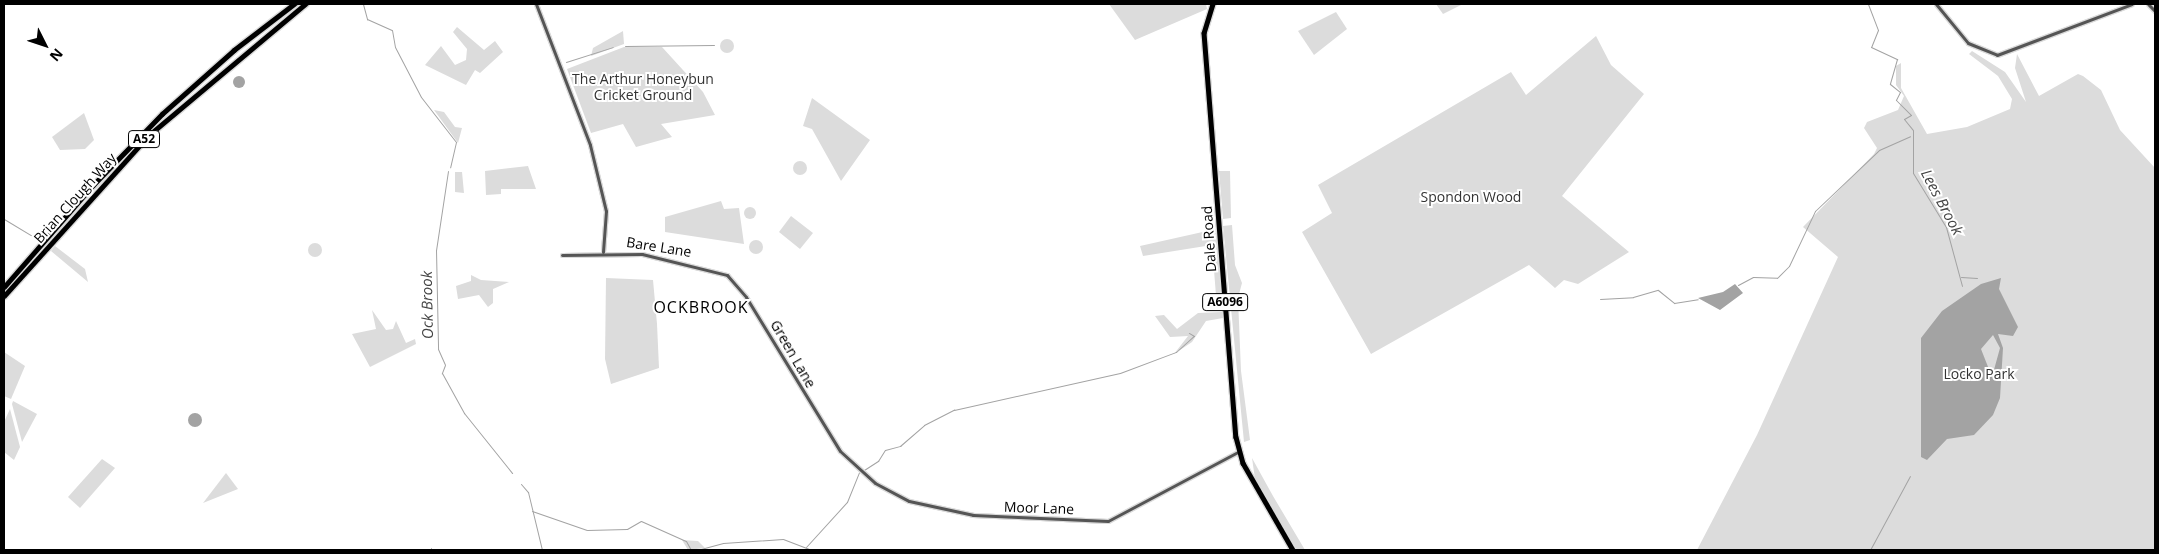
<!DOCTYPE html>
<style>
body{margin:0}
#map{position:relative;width:2159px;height:554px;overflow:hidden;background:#fff;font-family:"Open Sans",sans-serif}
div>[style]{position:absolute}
.green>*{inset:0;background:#dcdcdc}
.round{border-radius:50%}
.water>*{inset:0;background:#a3a3a3}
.stream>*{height:1px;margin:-0.5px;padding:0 0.5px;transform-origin:0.5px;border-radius:0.5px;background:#a3a3a3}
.roads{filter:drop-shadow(1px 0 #dbdbdb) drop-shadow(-1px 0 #dbdbdb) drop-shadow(0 1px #dbdbdb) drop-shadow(0 -1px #dbdbdb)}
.tertiary>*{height:3px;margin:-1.5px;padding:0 1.5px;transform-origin:1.5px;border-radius:1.5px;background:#555}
.primary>*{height:4.5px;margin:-2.25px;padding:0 2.25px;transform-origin:2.25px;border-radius:2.25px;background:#000}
.trunk>*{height:4.5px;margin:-2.25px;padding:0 2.25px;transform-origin:2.25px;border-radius:2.25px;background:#000}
span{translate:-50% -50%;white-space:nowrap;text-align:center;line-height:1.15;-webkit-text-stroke:4px #fff;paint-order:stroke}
.shield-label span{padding:1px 4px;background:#fff;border:1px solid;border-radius:4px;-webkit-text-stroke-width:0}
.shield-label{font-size:12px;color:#000;font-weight:700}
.park-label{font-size:14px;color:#333}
.street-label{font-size:14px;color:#000}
.water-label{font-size:15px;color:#444;font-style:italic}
.quarter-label{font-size:16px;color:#000;letter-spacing:1px}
.frame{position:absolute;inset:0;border:5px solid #000;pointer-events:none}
.north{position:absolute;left:20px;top:20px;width:50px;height:50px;-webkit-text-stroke:4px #fff;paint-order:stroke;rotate:131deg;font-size:14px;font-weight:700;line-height:20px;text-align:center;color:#000}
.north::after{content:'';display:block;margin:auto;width:18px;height:22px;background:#000;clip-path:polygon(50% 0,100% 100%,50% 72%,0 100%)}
</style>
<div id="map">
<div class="green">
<div style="clip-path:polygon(1109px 4px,1206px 4px,1207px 9px,1135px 40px)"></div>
<div style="clip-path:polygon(1436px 4px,1463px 4px,1443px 14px)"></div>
<div style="clip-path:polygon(1336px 12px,1347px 29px,1314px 55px,1298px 31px)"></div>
<div style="clip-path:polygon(457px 27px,484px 50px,495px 41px,503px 52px,480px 73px,475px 70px,466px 85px,425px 65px,441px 46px,455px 65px,466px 60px,467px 49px,453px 32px)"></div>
<div style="clip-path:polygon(623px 31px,624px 44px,591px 56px,593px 48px)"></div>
<div style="clip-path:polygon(1596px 36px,1611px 65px,1644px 94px,1562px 196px,1629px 252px,1578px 284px,1564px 280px,1555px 288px,1529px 265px,1371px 354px,1302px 232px,1332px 213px,1318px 185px,1511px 72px,1526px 95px)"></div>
<div class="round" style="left:720px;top:39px;width:14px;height:14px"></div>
<div style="clip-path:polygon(624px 47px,662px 47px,703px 92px,715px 115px,661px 124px,672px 137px,636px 147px,623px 124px,591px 133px,567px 69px)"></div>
<div style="clip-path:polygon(1972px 51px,2005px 72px,2026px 102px,2015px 68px,2017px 54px,2039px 96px,2078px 74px,2083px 76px,2101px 90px,2120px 130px,2155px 168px,2155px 550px,1697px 550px,1757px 435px,1838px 257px,1803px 227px,1874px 154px,1877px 148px,1864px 128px,1867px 122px,1898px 110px,1904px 96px,1896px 85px,1896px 66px,1901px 63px,1901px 88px,1927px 134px,1967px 127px,2010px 109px,2012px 99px,1998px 76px,1969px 54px)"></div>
<div style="clip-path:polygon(812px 98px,870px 140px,841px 181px,812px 129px,803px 126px)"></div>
<div style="clip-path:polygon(434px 110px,444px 112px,455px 127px,462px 128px,458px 143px)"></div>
<div style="clip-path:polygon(84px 113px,94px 140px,85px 149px,60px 150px,52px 137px)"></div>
<div class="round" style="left:793px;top:161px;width:14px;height:14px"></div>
<div style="clip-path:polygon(528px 166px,536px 189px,501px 189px,501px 194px,486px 195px,485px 171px)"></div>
<div style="clip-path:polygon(1219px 171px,1230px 171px,1231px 218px,1223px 219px)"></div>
<div style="clip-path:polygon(455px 172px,462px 172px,464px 193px,455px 192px)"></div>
<div style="clip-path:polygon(721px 201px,724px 209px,739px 208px,744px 244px,665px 232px,665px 217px)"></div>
<div class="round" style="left:744px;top:207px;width:12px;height:12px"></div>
<div style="clip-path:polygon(791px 216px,813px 233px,800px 249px,779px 232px)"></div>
<div style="clip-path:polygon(1232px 225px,1235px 265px,1242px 283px,1238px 298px,1241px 371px,1250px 440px,1244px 442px,1223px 226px)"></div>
<div style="clip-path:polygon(1216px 229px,1222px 309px,1217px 308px,1212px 245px,1143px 256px,1140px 246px)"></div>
<div class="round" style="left:749px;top:240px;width:14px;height:14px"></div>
<div class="round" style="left:308px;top:243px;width:14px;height:14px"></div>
<div style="clip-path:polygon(55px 246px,85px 269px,88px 282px,51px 251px)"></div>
<div style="clip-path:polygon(471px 275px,481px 280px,509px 282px,493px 289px,493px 303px,488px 307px,479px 295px,458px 299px,456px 286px,471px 281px)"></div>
<div style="clip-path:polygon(606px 278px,653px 280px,657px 324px,659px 368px,611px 384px,605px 359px)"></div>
<div style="clip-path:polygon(372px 310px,386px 330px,393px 329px,396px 321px,406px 343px,415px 339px,416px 344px,370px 367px,352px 334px,376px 329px)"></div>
<div style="clip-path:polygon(1222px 312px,1223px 318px,1206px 321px,1192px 342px,1174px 354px,1188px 336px,1170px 337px,1155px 316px,1164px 315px,1177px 329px,1198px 313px)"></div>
<div style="clip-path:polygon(4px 352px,25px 366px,11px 399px,4px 396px)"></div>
<div style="clip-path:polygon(13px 401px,37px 414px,22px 442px,12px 404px)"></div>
<div style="clip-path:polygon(10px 409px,20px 447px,14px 460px,4px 452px,4px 422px)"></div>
<div style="clip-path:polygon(1252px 458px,1273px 496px,1305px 550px,1297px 550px,1255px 479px)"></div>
<div style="clip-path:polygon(102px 459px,115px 468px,80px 508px,68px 497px)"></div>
<div style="clip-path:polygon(226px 473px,238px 489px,203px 503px)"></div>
<div style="clip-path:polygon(682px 540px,698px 541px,705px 548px,688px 550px)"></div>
</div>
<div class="water">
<div class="round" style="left:233px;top:76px;width:12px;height:12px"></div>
<div style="clip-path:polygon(evenodd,2001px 278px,1999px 289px,2018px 327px,2013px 336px,1998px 334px,2003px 348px,2000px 398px,1993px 415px,1974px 435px,1947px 439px,1927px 460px,1921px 457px,1921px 338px,1942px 311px,1981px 284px,2001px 278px,1993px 335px,2000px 348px,1992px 377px,1981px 349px,1993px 335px)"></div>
<div style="clip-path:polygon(1735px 284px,1743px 293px,1720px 310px,1698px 298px,1723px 292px)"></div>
<div class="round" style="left:188px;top:413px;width:14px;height:14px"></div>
</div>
<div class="stream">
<div style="left:363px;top:4px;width:16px;rotate:75deg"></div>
<div style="left:367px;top:19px;width:27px;rotate:24deg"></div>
<div style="left:392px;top:30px;width:17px;rotate:80deg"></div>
<div style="left:395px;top:47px;width:56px;rotate:62.5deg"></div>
<div style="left:421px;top:97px;width:57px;rotate:52.1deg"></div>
<div style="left:456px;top:142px;width:26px;rotate:103deg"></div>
<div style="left:1868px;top:4px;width:28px;rotate:69deg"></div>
<div style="left:1878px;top:30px;width:18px;rotate:112deg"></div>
<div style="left:1871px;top:47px;width:29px;rotate:25deg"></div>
<div style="left:1897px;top:59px;width:26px;rotate:106deg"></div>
<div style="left:1890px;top:84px;width:13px;rotate:39deg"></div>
<div style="left:1900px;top:92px;width:9px;rotate:117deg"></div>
<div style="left:1896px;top:100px;width:21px;rotate:45deg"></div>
<div style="left:1911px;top:115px;width:8px;rotate:150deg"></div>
<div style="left:1904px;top:119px;width:14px;rotate:51deg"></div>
<div style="left:1913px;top:130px;width:43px;rotate:90deg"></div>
<div style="left:1913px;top:173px;width:63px;rotate:58.6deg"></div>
<div style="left:1946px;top:227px;width:61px;rotate:74.8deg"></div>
<div style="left:625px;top:46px;width:89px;rotate:-0.6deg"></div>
<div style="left:566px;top:62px;width:49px;rotate:-17.7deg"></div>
<div style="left:448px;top:171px;width:80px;rotate:98.6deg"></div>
<div style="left:436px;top:250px;width:99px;rotate:88.8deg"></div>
<div style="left:438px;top:349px;width:17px;rotate:66deg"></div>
<div style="left:445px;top:365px;width:9px;rotate:111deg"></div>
<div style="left:442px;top:373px;width:46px;rotate:61.2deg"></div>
<div style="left:464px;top:413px;width:77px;rotate:51.3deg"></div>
<div style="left:4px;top:219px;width:39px;rotate:31deg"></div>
<div style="left:1961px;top:277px;width:16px;rotate:4deg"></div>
<div style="left:1738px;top:285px;width:17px;rotate:-28deg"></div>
<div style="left:1753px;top:277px;width:24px;rotate:2deg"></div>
<div style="left:1777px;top:278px;width:17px;rotate:-45deg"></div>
<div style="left:1789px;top:266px;width:61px;rotate:-64.7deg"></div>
<div style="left:1815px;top:211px;width:88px;rotate:-43.6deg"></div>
<div style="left:1879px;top:150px;width:34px;rotate:-24deg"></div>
<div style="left:1600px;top:299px;width:33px;rotate:-3deg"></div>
<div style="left:1633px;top:297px;width:26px;rotate:-16deg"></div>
<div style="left:1658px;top:290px;width:21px;rotate:39deg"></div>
<div style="left:1674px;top:303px;width:24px;rotate:-9deg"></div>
<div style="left:864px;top:470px;width:17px;rotate:-33deg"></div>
<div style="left:878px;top:461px;width:13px;rotate:-58deg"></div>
<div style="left:885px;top:450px;width:16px;rotate:-15deg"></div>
<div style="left:900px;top:446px;width:32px;rotate:-41deg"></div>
<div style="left:924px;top:425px;width:34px;rotate:-27deg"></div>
<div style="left:954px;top:410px;width:170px;rotate:-12.6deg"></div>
<div style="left:1120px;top:373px;width:60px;rotate:-20.6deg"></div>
<div style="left:1176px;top:352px;width:24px;rotate:-42deg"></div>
<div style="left:1194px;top:336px;width:6px;rotate:-149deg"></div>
<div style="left:521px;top:484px;width:11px;rotate:49deg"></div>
<div style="left:528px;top:492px;width:60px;rotate:76.4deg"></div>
<div style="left:532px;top:511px;width:58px;rotate:19.1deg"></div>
<div style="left:587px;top:530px;width:40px;rotate:-1.4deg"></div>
<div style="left:627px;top:529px;width:16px;rotate:-30deg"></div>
<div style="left:641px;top:521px;width:49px;rotate:24deg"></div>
<div style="left:686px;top:541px;width:10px;rotate:61deg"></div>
<div style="left:806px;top:547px;width:61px;rotate:-47.7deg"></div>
<div style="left:847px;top:502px;width:32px;rotate:-68deg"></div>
<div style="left:431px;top:548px;width:2px;rotate:90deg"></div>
<div style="left:697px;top:550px;width:27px;rotate:-15deg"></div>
<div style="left:723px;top:543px;width:60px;rotate:-3.8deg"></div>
<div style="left:783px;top:539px;width:30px;rotate:21deg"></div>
<div style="left:828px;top:550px;width:2px"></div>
<div style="left:1870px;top:550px;width:84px;rotate:-61.6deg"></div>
</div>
<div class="roads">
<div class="tertiary">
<div style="left:536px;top:4px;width:151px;rotate:69deg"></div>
<div style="left:590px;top:145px;width:68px;rotate:76.4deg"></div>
<div style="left:606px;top:211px;width:41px;rotate:94.2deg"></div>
<div style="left:1936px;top:4px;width:50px;rotate:50.6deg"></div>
<div style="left:1968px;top:43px;width:31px;rotate:22deg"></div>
<div style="left:1997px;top:55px;width:144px;rotate:-20.7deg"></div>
<div style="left:2148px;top:4px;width:10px;rotate:45deg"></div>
<div style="left:562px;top:255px;width:80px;rotate:-0.7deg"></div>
<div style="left:642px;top:254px;width:88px;rotate:13.9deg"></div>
<div style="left:727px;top:275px;width:29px;rotate:49deg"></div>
<div style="left:746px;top:297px;width:180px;rotate:58.6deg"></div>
<div style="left:840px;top:451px;width:47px;rotate:42.4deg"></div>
<div style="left:875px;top:483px;width:38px;rotate:28deg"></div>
<div style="left:909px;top:501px;width:66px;rotate:12.3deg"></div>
<div style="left:973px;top:515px;width:135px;rotate:2.5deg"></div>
<div style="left:1108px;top:521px;width:147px;rotate:-28deg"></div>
</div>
<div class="primary">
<div style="left:1213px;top:4px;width:30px;rotate:107deg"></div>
<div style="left:1204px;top:33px;width:405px;rotate:85.5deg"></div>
<div style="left:1236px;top:437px;width:27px;rotate:75deg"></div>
<div style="left:1243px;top:463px;width:100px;rotate:60.1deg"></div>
</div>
<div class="trunk">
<div style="left:4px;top:287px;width:135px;rotate:-48.9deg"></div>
<div style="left:93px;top:185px;width:99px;rotate:-45.8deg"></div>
<div style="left:162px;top:114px;width:96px;rotate:-41.6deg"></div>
<div style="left:234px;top:50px;width:76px;rotate:-37.5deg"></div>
<div style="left:4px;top:296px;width:217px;rotate:-48deg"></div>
<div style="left:149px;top:135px;width:204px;rotate:-40deg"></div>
</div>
</div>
<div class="shield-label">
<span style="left:144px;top:139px">A52</span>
<span style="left:1225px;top:302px">A6096</span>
</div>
<div class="park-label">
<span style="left:643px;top:87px">The Arthur Honeybun<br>Cricket Ground</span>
<span style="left:1471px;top:197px">Spondon Wood</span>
<span style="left:1979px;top:374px">Locko Park</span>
</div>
<div class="street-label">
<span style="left:75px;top:198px;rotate:-48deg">Brian Clough Way</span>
<span style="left:1209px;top:239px;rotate:-94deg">Dale Road</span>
<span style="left:659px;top:247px;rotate:9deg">Bare Lane</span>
<span style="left:793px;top:354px;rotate:60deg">Green Lane</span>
<span style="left:1039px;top:508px;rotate:2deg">Moor Lane</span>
</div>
<div class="water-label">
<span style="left:1942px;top:202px;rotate:62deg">Lees Brook</span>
<span style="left:427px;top:305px;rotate:-91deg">Ock Brook</span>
</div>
<div class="quarter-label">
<span style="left:701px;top:307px">OCKBROOK</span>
</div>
<div class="frame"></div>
<div class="north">N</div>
</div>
